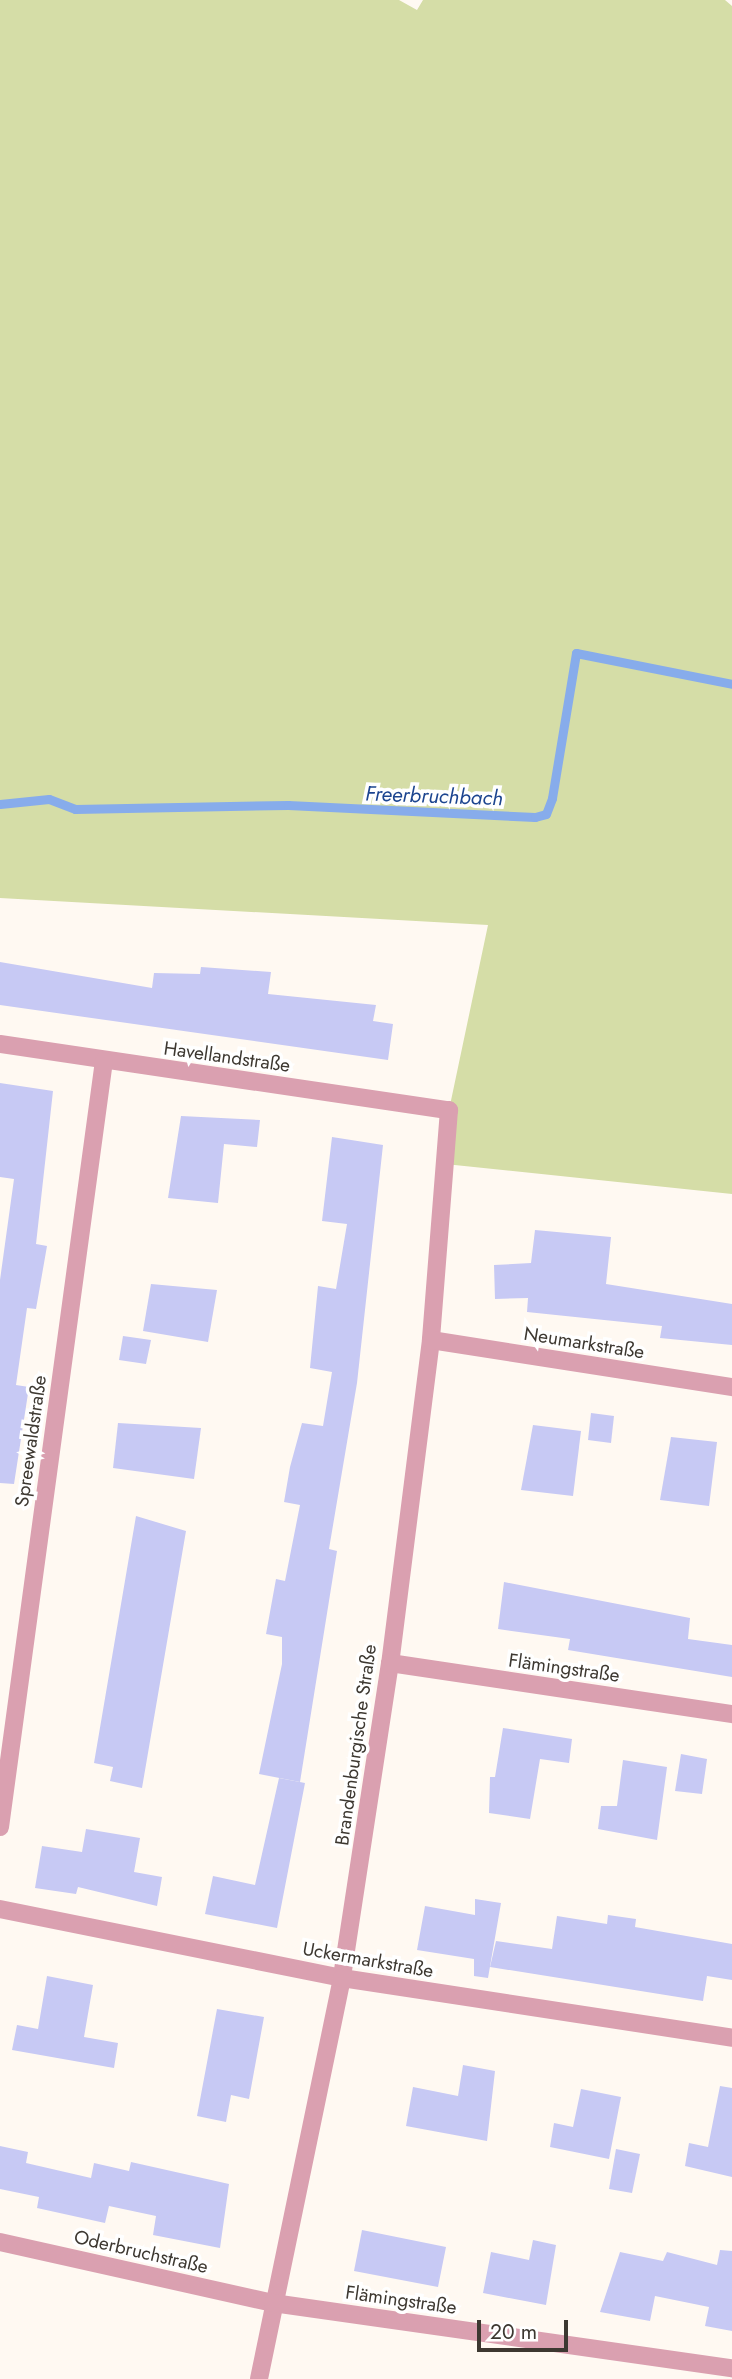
<!DOCTYPE html>
<meta charset="utf-8">
<style>
body{margin:0}
#map{position:relative;width:732px;height:2379px;overflow:hidden;background:#fff9f2;font-family:Jost,sans-serif}
div>[style]{position:absolute}
.green>*{inset:0;background:#d5dda7}
.stream>*{height:9px;margin:-4.5px;padding:0 4.5px;transform-origin:4.5px;border-radius:4.5px;background:#87aceb}
.building>*{inset:0;background:#c7c9f4}
.minor>*{height:18px;margin:-9px;padding:0 9px;transform-origin:9px;border-radius:9px;background:#daa0b0}
span{translate:-50% -50%;white-space:nowrap;text-align:center;line-height:1.15;-webkit-text-stroke:7px #fff;paint-order:stroke}
.street-label{font-size:19px;color:#3d3831}
.water-label{font-size:21px;color:#1c458f;font-style:italic}
.scale{position:absolute;left:477px;top:2320px;width:91px;height:32px;box-sizing:border-box;border:4px solid #3d3831;border-top:0;padding-left:9px;font-size:21px;line-height:24px;white-space:nowrap;color:#3d3831;-webkit-text-stroke:5px #fff;paint-order:stroke}
</style>
<div id="map">
<div class="green">
<div style="clip-path:polygon(0 0,399px 0,417px 10px,423px 0,725px 0,732px 6px,732px 1194px,445px 1164px,449px 1110px,488px 925px,0 898px)"></div>
</div>
<div class="stream">
<div style="left:0;top:804px;width:49px;rotate:-5.8deg"></div>
<div style="left:49px;top:799px;width:28px;rotate:21deg"></div>
<div style="left:75px;top:809px;width:213px;rotate:-1.1deg"></div>
<div style="left:288px;top:805px;width:247px;rotate:2.8deg"></div>
<div style="left:535px;top:817px;width:11px;rotate:-15deg"></div>
<div style="left:546px;top:814px;width:17px;rotate:-69deg"></div>
<div style="left:552px;top:798px;width:147px;rotate:-80.6deg"></div>
<div style="left:576px;top:653px;width:159px;rotate:11.2deg"></div>
</div>
<div class="building">
<div style="clip-path:polygon(0 962px,152px 988px,154px 973px,200px 974px,201px 967px,271px 972px,268px 994px,376px 1005px,373px 1021px,393px 1024px,388px 1060px,0 1005px)"></div>
<div style="clip-path:polygon(0 1083px,53px 1091px,36px 1244px,47px 1246px,36px 1309px,27px 1308px,16px 1385px,29px 1387px,14px 1484px,0 1483px,0 1280px,14px 1179px,0 1177px)"></div>
<div style="clip-path:polygon(181px 1116px,260px 1120px,257px 1147px,224px 1144px,218px 1203px,168px 1198px)"></div>
<div style="clip-path:polygon(332px 1137px,383px 1145px,357px 1383px,329px 1549px,337px 1551px,300px 1782px,259px 1774px,282px 1664px,282px 1637px,266px 1634px,276px 1579px,285px 1581px,300px 1505px,284px 1502px,290px 1467px,302px 1423px,323px 1426px,332px 1372px,310px 1368px,318px 1286px,336px 1289px,347px 1224px,322px 1221px)"></div>
<div style="clip-path:polygon(535px 1230px,611px 1237px,606px 1284px,732px 1304px,732px 1345px,660px 1338px,662px 1326px,527px 1312px,528px 1298px,495px 1299px,494px 1265px,531px 1263px)"></div>
<div style="clip-path:polygon(151px 1284px,217px 1290px,208px 1342px,143px 1331px)"></div>
<div style="clip-path:polygon(123px 1336px,151px 1340px,146px 1364px,119px 1360px)"></div>
<div style="clip-path:polygon(591px 1413px,614px 1416px,611px 1443px,588px 1440px)"></div>
<div style="clip-path:polygon(118px 1423px,201px 1428px,194px 1479px,113px 1468px)"></div>
<div style="clip-path:polygon(533px 1425px,581px 1431px,573px 1496px,521px 1490px)"></div>
<div style="clip-path:polygon(671px 1437px,717px 1442px,709px 1506px,660px 1500px)"></div>
<div style="clip-path:polygon(136px 1516px,186px 1531px,142px 1788px,110px 1781px,113px 1767px,94px 1763px)"></div>
<div style="clip-path:polygon(504px 1582px,690px 1618px,688px 1639px,732px 1645px,732px 1677px,568px 1650px,570px 1639px,498px 1629px)"></div>
<div style="clip-path:polygon(503px 1728px,572px 1739px,569px 1763px,540px 1759px,530px 1819px,489px 1813px,490px 1777px,495px 1777px)"></div>
<div style="clip-path:polygon(681px 1754px,707px 1759px,702px 1794px,675px 1791px)"></div>
<div style="clip-path:polygon(623px 1760px,667px 1767px,657px 1840px,598px 1829px,601px 1806px,617px 1806px)"></div>
<div style="clip-path:polygon(279px 1778px,305px 1783px,277px 1928px,205px 1914px,213px 1876px,255px 1885px)"></div>
<div style="clip-path:polygon(86px 1829px,140px 1838px,134px 1872px,162px 1877px,157px 1906px,78px 1887px,76px 1894px,35px 1888px,42px 1846px,82px 1852px)"></div>
<div style="clip-path:polygon(475px 1899px,501px 1903px,488px 1978px,474px 1976px,474px 1959px,417px 1950px,425px 1906px,475px 1915px)"></div>
<div style="clip-path:polygon(608px 1915px,636px 1919px,635px 1927px,732px 1944px,732px 1980px,707px 1976px,703px 2001px,490px 1967px,496px 1941px,552px 1949px,557px 1916px,607px 1924px)"></div>
<div style="clip-path:polygon(47px 1976px,93px 1985px,84px 2037px,118px 2043px,114px 2068px,12px 2050px,17px 2025px,38px 2029px)"></div>
<div style="clip-path:polygon(217px 2009px,264px 2017px,249px 2099px,231px 2095px,226px 2122px,197px 2116px)"></div>
<div style="clip-path:polygon(463px 2065px,495px 2071px,487px 2141px,406px 2126px,413px 2087px,458px 2096px)"></div>
<div style="clip-path:polygon(720px 2086px,732px 2088px,732px 2177px,685px 2166px,689px 2143px,708px 2147px)"></div>
<div style="clip-path:polygon(581px 2089px,621px 2097px,609px 2159px,550px 2147px,554px 2123px,573px 2127px)"></div>
<div style="clip-path:polygon(0 2146px,28px 2152px,26px 2163px,91px 2178px,94px 2163px,129px 2171px,131px 2162px,229px 2184px,220px 2248px,153px 2235px,156px 2216px,109px 2206px,105px 2223px,37px 2208px,39px 2197px,0 2189px)"></div>
<div style="clip-path:polygon(616px 2149px,640px 2154px,632px 2193px,609px 2189px)"></div>
<div style="clip-path:polygon(362px 2230px,446px 2247px,438px 2287px,354px 2271px)"></div>
<div style="clip-path:polygon(533px 2240px,556px 2245px,546px 2305px,483px 2293px,491px 2252px,529px 2260px)"></div>
<div style="clip-path:polygon(720px 2250px,732px 2251px,732px 2331px,705px 2326px,709px 2307px,655px 2296px,650px 2321px,600px 2312px,620px 2252px,663px 2261px,667px 2252px,717px 2265px)"></div>
</div>
<div class="minor">
<div style="left:0;top:1044px;width:454px;rotate:8.4deg"></div>
<div style="left:449px;top:1110px;width:231px;rotate:94.5deg"></div>
<div style="left:431px;top:1340px;width:326px;rotate:97.2deg"></div>
<div style="left:390px;top:1663px;width:319px;rotate:98.7deg"></div>
<div style="left:342px;top:1978px;width:409px;rotate:101.7deg"></div>
<div style="left:431px;top:1340px;width:305px;rotate:8.9deg"></div>
<div style="left:390px;top:1663px;width:346px;rotate:8.5deg"></div>
<div style="left:0;top:1827px;width:773px;rotate:-82.27deg"></div>
<div style="left:0;top:1909px;width:349px;rotate:11.4deg"></div>
<div style="left:342px;top:1978px;width:395px;rotate:8.7deg"></div>
<div style="left:0;top:2242px;width:280px;rotate:12.6deg"></div>
<div style="left:273px;top:2303px;width:464px;rotate:8.1deg"></div>
</div>
<div class="street-label">
<span style="left:227px;top:1057px;rotate:8deg">Havellandstraße</span>
<span style="left:584px;top:1343px;rotate:9deg">Neumarkstraße</span>
<span style="left:31px;top:1441px;rotate:-82deg">Spreewaldstraße</span>
<span style="left:564px;top:1668px;rotate:8deg">Flämingstraße</span>
<span style="left:356px;top:1745px;rotate:-82deg">Brandenburgische Straße</span>
<span style="left:368px;top:1960px;rotate:10deg">Uckermarkstraße</span>
<span style="left:141px;top:2252px;rotate:13deg">Oderbruchstraße</span>
<span style="left:401px;top:2300px;rotate:8deg">Flämingstraße</span>
</div>
<div class="water-label">
<span style="left:434px;top:796px;rotate:2deg">Freerbruchbach</span>
</div>
<div class="scale">20 m</div>
</div>
